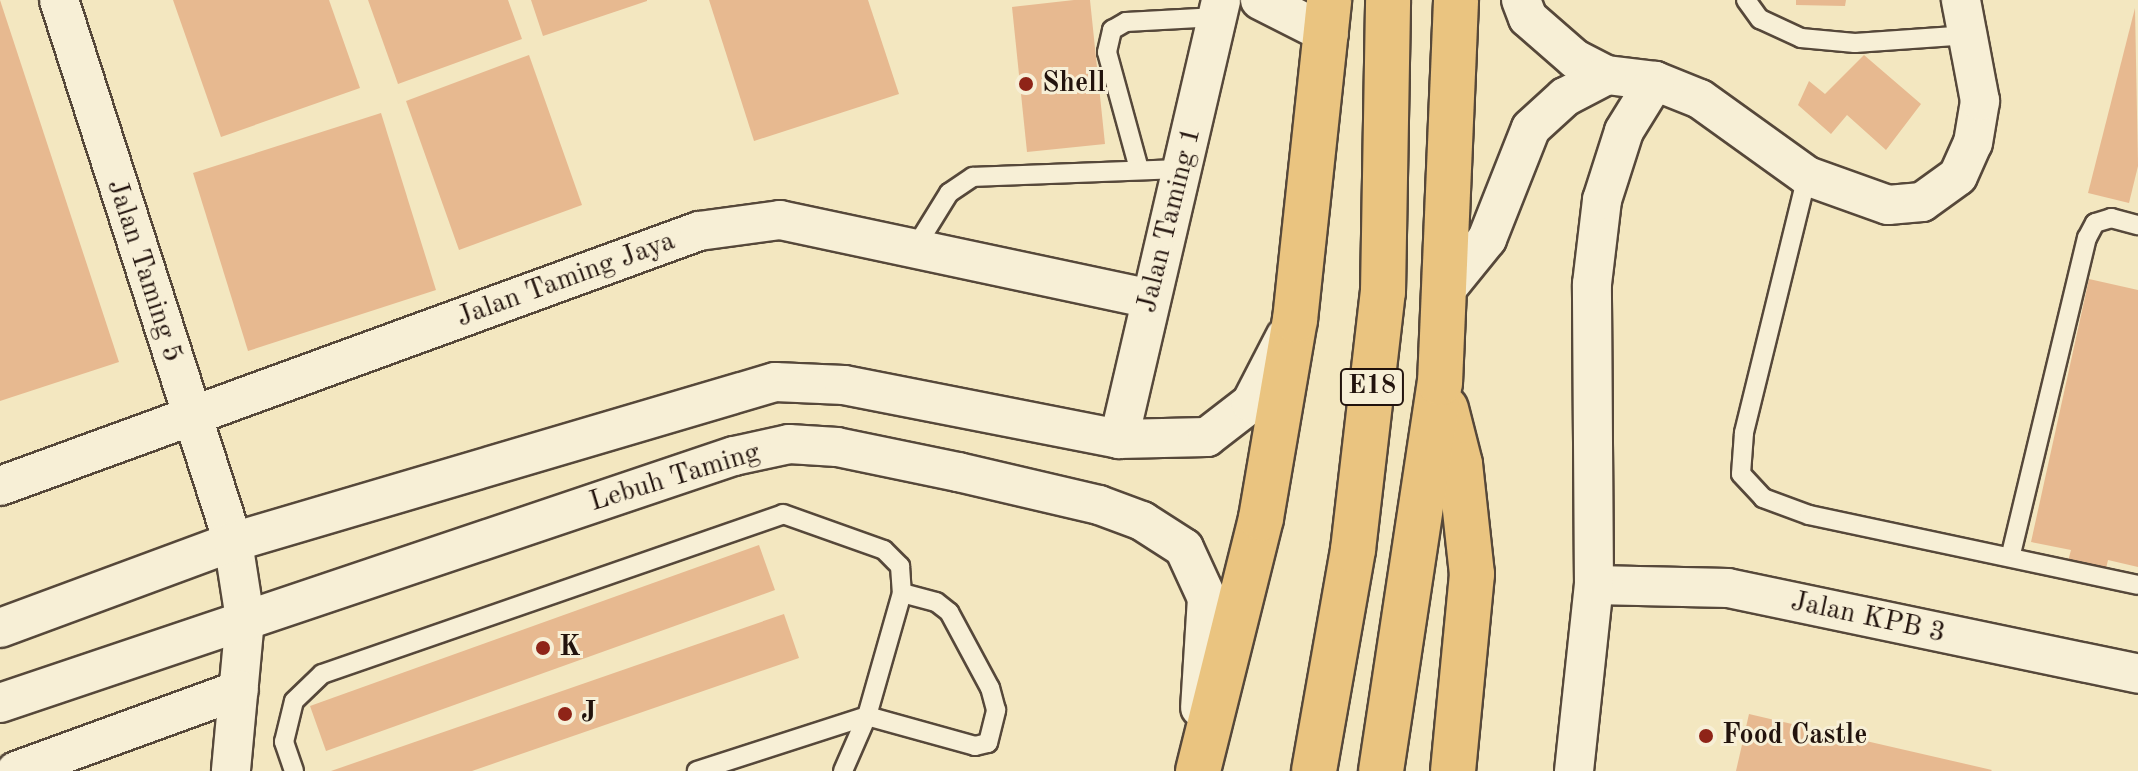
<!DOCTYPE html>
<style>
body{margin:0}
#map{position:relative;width:2138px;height:771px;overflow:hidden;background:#f3e7c0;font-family:"Old Standard TT",serif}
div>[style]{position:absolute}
.building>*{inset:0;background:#e7b990}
.roads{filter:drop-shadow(2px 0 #56483a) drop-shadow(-2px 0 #56483a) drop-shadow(0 2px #56483a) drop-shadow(0 -2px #56483a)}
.service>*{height:18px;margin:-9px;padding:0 9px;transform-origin:9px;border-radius:9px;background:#f7efd6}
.minor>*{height:38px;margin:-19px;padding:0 19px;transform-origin:19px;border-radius:19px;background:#f7efd6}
.motorway>*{height:44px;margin:-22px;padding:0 22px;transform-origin:22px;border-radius:22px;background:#eac480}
.dots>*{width:22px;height:22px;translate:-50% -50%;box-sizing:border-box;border:4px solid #f7efd6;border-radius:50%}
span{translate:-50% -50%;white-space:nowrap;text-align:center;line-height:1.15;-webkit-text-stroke:6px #f7efd6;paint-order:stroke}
.shield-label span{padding:2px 6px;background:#f7efd6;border:2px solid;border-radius:6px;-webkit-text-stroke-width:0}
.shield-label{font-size:26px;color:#22130d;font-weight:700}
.poi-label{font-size:28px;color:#22130d;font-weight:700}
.left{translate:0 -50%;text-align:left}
.street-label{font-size:28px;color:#22130d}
</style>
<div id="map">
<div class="building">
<div style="clip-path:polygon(0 0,119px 362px,0 401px)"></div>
<div style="clip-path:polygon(173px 0,329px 0,360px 88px,221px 137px)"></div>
<div style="clip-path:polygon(368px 0,508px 0,522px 39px,398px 84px)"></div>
<div style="clip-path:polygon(531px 0,647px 0,647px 1px,543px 36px)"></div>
<div style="clip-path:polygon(709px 0,868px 0,899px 94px,754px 141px)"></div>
<div style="clip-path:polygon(1074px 0,1090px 0,1105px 144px,1027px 152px,1012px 7px)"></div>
<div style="clip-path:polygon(1796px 0,1846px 0,1845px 6px,1796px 5px)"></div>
<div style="clip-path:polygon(2135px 8px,2138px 166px,2129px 203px,2088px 193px)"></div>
<div style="clip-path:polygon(529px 55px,582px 205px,459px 250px,406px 101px)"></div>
<div style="clip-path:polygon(1864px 55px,1921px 104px,1886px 150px,1847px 115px,1831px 134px,1798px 105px,1809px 81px,1825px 94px)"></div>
<div style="clip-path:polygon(381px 113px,436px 290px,248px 351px,193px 173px)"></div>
<div style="clip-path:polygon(2089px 279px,2138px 290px,2138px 567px,2108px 560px,2105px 573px,2067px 565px,2071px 550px,2031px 542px)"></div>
<div style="clip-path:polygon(759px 545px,775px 590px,326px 751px,310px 706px)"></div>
<div style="clip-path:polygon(784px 614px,799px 658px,472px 771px,331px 771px)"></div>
<div style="clip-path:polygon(1749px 714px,1992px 770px,1991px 771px,1736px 771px)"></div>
</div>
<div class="roads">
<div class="service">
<div style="left:1746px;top:0;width:24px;rotate:54deg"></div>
<div style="left:1760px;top:19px;width:45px;rotate:24.9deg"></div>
<div style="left:1801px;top:38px;width:54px;rotate:5.3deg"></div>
<div style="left:1855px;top:43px;width:114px;rotate:-4deg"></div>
<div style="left:1139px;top:169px;width:121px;rotate:-105.3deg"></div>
<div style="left:1107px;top:52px;width:23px;rotate:-77deg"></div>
<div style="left:1112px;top:30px;width:16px;rotate:-30deg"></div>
<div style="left:1126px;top:22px;width:91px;rotate:-3.1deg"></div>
<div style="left:1807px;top:176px;width:265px;rotate:103.8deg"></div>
<div style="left:1744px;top:433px;width:41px;rotate:94.2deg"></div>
<div style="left:1741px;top:474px;width:33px;rotate:47deg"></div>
<div style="left:1763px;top:498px;width:49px;rotate:20.3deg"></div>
<div style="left:1809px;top:515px;width:336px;rotate:12deg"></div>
<div style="left:915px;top:248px;width:65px;rotate:-58.3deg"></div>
<div style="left:949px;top:193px;width:29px;rotate:-34deg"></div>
<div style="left:973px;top:177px;width:211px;rotate:-2.2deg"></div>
<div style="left:2011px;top:554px;width:325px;rotate:-76.5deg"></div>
<div style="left:2087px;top:238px;width:17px;rotate:-62deg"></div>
<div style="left:2095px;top:223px;width:17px;rotate:-17deg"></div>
<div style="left:2111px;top:218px;width:28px;rotate:15deg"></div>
<div style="left:294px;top:771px;width:31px;rotate:-109deg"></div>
<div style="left:284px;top:742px;width:42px;rotate:-76.3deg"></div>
<div style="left:294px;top:701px;width:39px;rotate:-44deg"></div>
<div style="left:322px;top:674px;width:488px;rotate:-19.1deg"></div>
<div style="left:783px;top:514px;width:107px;rotate:19.6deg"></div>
<div style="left:884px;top:550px;width:23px;rotate:45deg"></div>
<div style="left:900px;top:566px;width:27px;rotate:86deg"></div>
<div style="left:902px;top:593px;width:128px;rotate:105.9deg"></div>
<div style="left:867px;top:716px;width:179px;rotate:162.1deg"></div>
<div style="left:843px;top:771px;width:60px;rotate:-66.4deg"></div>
<div style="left:867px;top:716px;width:112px;rotate:15.5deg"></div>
<div style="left:975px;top:746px;width:13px;rotate:-13deg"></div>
<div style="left:988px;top:743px;width:34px;rotate:-76deg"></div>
<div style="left:996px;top:710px;width:23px;rotate:-105deg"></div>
<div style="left:990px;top:688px;width:86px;rotate:-118.3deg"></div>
<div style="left:949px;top:612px;width:16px;rotate:-142deg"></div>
<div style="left:936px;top:602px;width:35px;rotate:-165deg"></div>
</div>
<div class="minor">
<div style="left:59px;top:0;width:569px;rotate:72.2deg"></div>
<div style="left:233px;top:542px;width:78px;rotate:81.1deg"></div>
<div style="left:245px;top:619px;width:153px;rotate:95.3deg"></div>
<div style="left:1260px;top:0;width:77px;rotate:26.9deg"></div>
<div style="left:1521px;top:0;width:19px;rotate:69deg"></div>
<div style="left:1528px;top:18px;width:62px;rotate:41.1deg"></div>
<div style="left:1575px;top:59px;width:36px;rotate:27deg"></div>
<div style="left:1607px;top:75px;width:48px;rotate:7.1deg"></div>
<div style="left:1655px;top:81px;width:48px;rotate:21.8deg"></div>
<div style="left:1700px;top:99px;width:132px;rotate:35.7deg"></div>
<div style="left:1807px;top:176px;width:86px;rotate:19.7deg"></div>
<div style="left:1888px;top:205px;width:34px;rotate:-5deg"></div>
<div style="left:1922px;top:202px;width:44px;rotate:-35.8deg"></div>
<div style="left:1958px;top:176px;width:36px;rotate:-66deg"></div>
<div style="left:1973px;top:143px;width:43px;rotate:-80.5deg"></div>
<div style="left:1980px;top:101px;width:103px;rotate:-100.7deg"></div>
<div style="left:1448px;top:287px;width:62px;rotate:-50.9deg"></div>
<div style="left:1487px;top:239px;width:119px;rotate:-68.4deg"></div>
<div style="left:1531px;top:128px;width:46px;rotate:-42.4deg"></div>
<div style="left:1565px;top:97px;width:47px;rotate:-27.6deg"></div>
<div style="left:1119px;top:439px;width:451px;rotate:-76.9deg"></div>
<div style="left:0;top:486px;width:744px;rotate:-20.04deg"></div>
<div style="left:699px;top:231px;width:82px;rotate:-7.7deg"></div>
<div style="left:780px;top:220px;width:379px;rotate:12deg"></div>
<div style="left:1594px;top:585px;width:134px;rotate:1.3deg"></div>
<div style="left:1728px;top:588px;width:419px;rotate:11.8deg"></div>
<div style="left:0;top:628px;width:248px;rotate:-20.3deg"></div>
<div style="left:233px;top:542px;width:565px;rotate:-16.45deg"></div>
<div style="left:775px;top:382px;width:69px;rotate:2.5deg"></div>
<div style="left:844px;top:385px;width:280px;rotate:11.1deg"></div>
<div style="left:1119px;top:439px;width:88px;rotate:-1.3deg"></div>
<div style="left:1207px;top:437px;width:56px;rotate:-37.7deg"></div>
<div style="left:1251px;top:403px;width:74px;rotate:-62.7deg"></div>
<div style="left:0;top:703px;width:774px;rotate:-18.6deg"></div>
<div style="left:734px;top:456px;width:56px;rotate:-12.3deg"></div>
<div style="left:789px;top:444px;width:48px;rotate:3.6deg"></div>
<div style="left:837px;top:447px;width:124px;rotate:11.7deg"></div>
<div style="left:958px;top:472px;width:145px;rotate:13.2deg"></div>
<div style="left:1099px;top:505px;width:46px;rotate:20.4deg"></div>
<div style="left:1142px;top:521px;width:50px;rotate:32.7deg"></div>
<div style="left:1184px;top:548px;width:55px;rotate:65.3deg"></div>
<div style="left:1207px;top:598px;width:110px;rotate:93.6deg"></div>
<div style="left:16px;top:771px;width:237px;rotate:-20deg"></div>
<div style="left:1574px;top:771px;width:187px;rotate:-83.9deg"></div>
<div style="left:1594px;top:585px;width:301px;rotate:-90.4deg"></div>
<div style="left:1592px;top:284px;width:85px;rotate:-83.2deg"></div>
<div style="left:1602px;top:200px;width:72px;rotate:-72.3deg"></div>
<div style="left:1624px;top:131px;width:59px;rotate:-58.2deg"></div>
</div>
<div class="motorway">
<div style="left:1446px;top:409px;width:57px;rotate:75.7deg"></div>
<div style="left:1460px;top:464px;width:111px;rotate:83.8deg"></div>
<div style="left:1472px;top:574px;width:198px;rotate:95.5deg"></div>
<div style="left:1198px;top:771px;width:261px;rotate:-76deg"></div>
<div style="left:1261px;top:518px;width:201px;rotate:-80.3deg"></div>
<div style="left:1295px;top:320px;width:322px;rotate:-83.9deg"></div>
<div style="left:1314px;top:771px;width:224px;rotate:-80deg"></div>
<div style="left:1353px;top:550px;width:260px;rotate:-83.4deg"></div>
<div style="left:1383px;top:292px;width:292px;rotate:-89deg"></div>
<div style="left:1381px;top:771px;width:392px;rotate:-81.4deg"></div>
<div style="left:1440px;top:383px;width:383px;rotate:-87.6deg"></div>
</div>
</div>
<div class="dots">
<div style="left:1026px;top:84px;background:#8f2418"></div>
<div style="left:543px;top:648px;background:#8f2418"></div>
<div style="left:565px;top:714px;background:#8f2418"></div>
<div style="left:1706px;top:736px;background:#8f2418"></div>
</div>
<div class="shield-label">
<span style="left:1372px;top:387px">E18</span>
</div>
<div class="poi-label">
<span class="left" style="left:1042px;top:84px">Shell</span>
<span class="left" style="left:559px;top:648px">K</span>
<span class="left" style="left:581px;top:714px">J</span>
<span class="left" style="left:1722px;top:736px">Food Castle</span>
</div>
<div class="street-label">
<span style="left:1170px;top:220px;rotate:-76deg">Jalan Taming 1</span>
<span style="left:144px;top:271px;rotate:72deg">Jalan Taming 5</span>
<span style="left:566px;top:280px;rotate:-20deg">Jalan Taming Jaya</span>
<span style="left:675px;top:478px;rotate:-17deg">Lebuh Taming</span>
<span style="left:1868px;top:618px;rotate:12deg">Jalan KPB 3</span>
</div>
</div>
